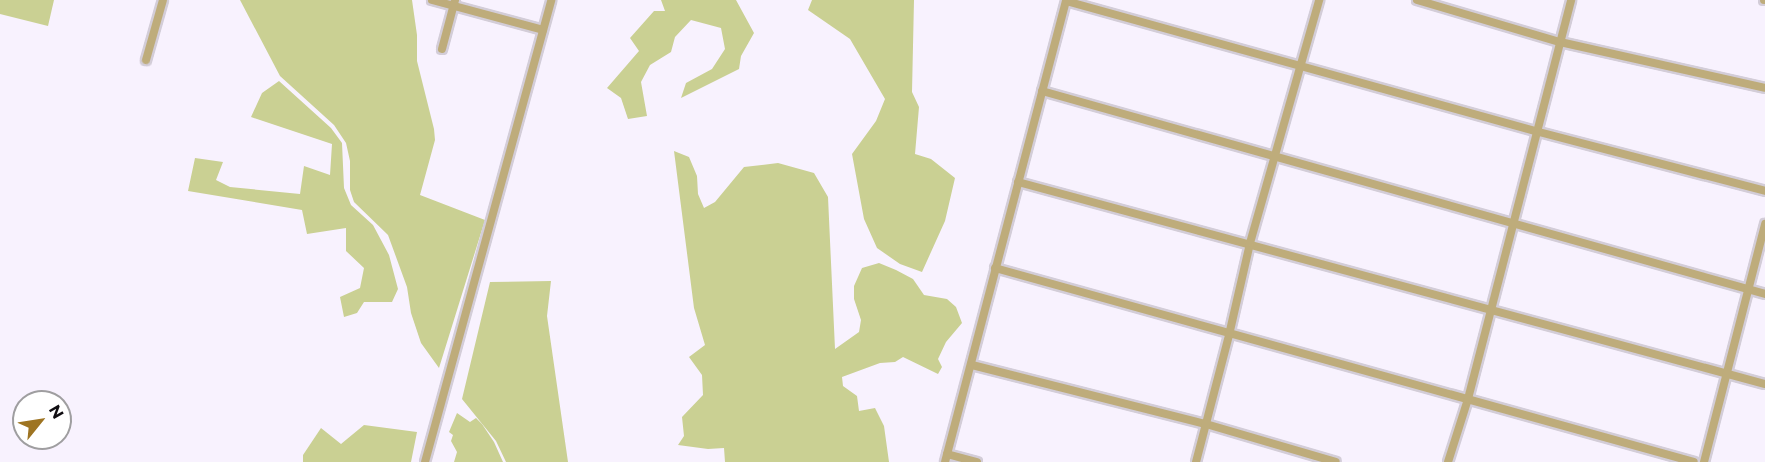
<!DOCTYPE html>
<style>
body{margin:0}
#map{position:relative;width:1765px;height:462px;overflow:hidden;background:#f8f2fe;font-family:Montserrat,sans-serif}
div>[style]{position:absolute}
.green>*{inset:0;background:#cad093}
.roads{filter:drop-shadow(2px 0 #d3cdd8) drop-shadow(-2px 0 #d3cdd8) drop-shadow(0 2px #d3cdd8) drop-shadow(0 -2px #d3cdd8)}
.street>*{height:8px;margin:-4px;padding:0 4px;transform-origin:4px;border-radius:4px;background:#beac7b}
span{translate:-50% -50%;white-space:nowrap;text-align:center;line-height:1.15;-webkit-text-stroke:6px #fff;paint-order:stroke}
.north{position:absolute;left:12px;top:390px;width:60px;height:60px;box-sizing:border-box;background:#fff;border:2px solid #9f9ea0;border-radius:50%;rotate:60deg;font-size:16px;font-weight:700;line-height:24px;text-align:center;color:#100d12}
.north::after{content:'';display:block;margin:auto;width:21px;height:27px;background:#9e7422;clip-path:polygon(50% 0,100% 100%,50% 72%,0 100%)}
</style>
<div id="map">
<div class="green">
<div style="clip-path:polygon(0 0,54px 0,48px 26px,0 14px)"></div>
<div style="clip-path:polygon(240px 0,412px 0,417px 35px,417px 61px,434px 129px,435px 140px,420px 195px,485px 220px,439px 368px,421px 343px,411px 313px,407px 287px,388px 235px,354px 202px,350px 190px,350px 161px,346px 143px,334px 125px,280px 76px)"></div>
<div style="clip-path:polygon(661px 0,736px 0,754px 33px,741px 56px,739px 69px,681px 98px,686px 83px,712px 69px,725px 49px,721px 28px,691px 20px,675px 37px,671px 52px,650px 65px,641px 82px,647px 116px,628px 119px,621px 98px,607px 88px,639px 51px,630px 38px,654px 11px,665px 11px)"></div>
<div style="clip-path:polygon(812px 0,914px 0,912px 92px,919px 107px,915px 154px,931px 159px,955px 178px,945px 221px,922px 272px,900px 264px,877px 248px,864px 219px,852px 154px,876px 121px,885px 99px,850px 39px,808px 10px)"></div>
<div style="clip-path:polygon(279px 81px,331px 128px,342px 143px,344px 188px,351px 205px,373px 225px,389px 255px,398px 289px,392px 302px,364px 302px,357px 313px,344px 317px,340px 297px,360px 288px,364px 268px,346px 251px,346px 228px,307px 234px,302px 210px,188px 191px,195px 158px,223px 162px,216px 180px,230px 187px,300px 194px,304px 166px,330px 175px,332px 144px,251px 117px,262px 93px)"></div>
<div style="clip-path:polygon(674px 151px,689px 157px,697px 176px,698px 194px,704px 208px,715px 202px,744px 167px,778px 163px,814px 173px,828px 197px,835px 349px,859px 332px,861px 320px,854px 299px,854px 286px,862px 268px,879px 263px,896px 270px,913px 279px,924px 295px,947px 299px,956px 307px,962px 323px,946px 342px,938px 359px,942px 367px,938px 374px,903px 357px,895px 362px,880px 363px,842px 377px,843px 386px,857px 396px,859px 411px,875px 408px,884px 426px,889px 462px,725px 462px,724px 448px,708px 449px,678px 445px,684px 436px,682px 417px,703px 395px,702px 375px,689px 357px,705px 345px,694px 308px)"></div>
<div style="clip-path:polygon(551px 281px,547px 316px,568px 462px,506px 462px,496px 441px,462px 399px,490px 282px)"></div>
<div style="clip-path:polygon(457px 413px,470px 422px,476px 418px,482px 424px,494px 442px,503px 462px,454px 462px,457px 452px,451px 441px,453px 435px,449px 432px)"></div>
<div style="clip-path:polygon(364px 425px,417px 432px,411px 462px,303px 462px,303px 455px,321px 428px,341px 444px)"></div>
</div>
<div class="roads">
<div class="street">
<div style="left:432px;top:0;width:115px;rotate:15.1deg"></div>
<div style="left:1417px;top:0;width:149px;rotate:16.4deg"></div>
<div style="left:1560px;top:42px;width:210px;rotate:12.6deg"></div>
<div style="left:1764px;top:0;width:1px"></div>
<div style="left:1066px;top:1px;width:491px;rotate:15.5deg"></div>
<div style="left:1539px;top:132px;width:234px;rotate:14.6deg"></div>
<div style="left:442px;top:49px;width:51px;rotate:-75.1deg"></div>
<div style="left:146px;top:60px;width:62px;rotate:-74.2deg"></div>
<div style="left:1042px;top:91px;width:751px;rotate:15.68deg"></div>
<div style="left:1018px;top:182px;width:774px;rotate:15.13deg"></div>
<div style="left:995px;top:268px;width:725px;rotate:15.51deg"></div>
<div style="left:972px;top:365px;width:241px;rotate:14.2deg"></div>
<div style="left:1206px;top:424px;width:135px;rotate:16.3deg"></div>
<div style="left:947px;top:454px;width:31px;rotate:15deg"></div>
<div style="left:425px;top:462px;width:479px;rotate:-74.7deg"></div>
<div style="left:945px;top:462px;width:478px;rotate:-75.3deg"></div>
<div style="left:1196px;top:462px;width:131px;rotate:-75.4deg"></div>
<div style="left:1229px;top:335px;width:94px;rotate:-77.1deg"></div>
<div style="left:1250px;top:243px;width:253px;rotate:-74.1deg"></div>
<div style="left:1448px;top:462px;width:66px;rotate:-72.4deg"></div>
<div style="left:1468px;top:399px;width:412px;rotate:-75.5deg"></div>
<div style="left:1704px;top:462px;width:246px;rotate:-75.6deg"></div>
</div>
</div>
<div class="north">N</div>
</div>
